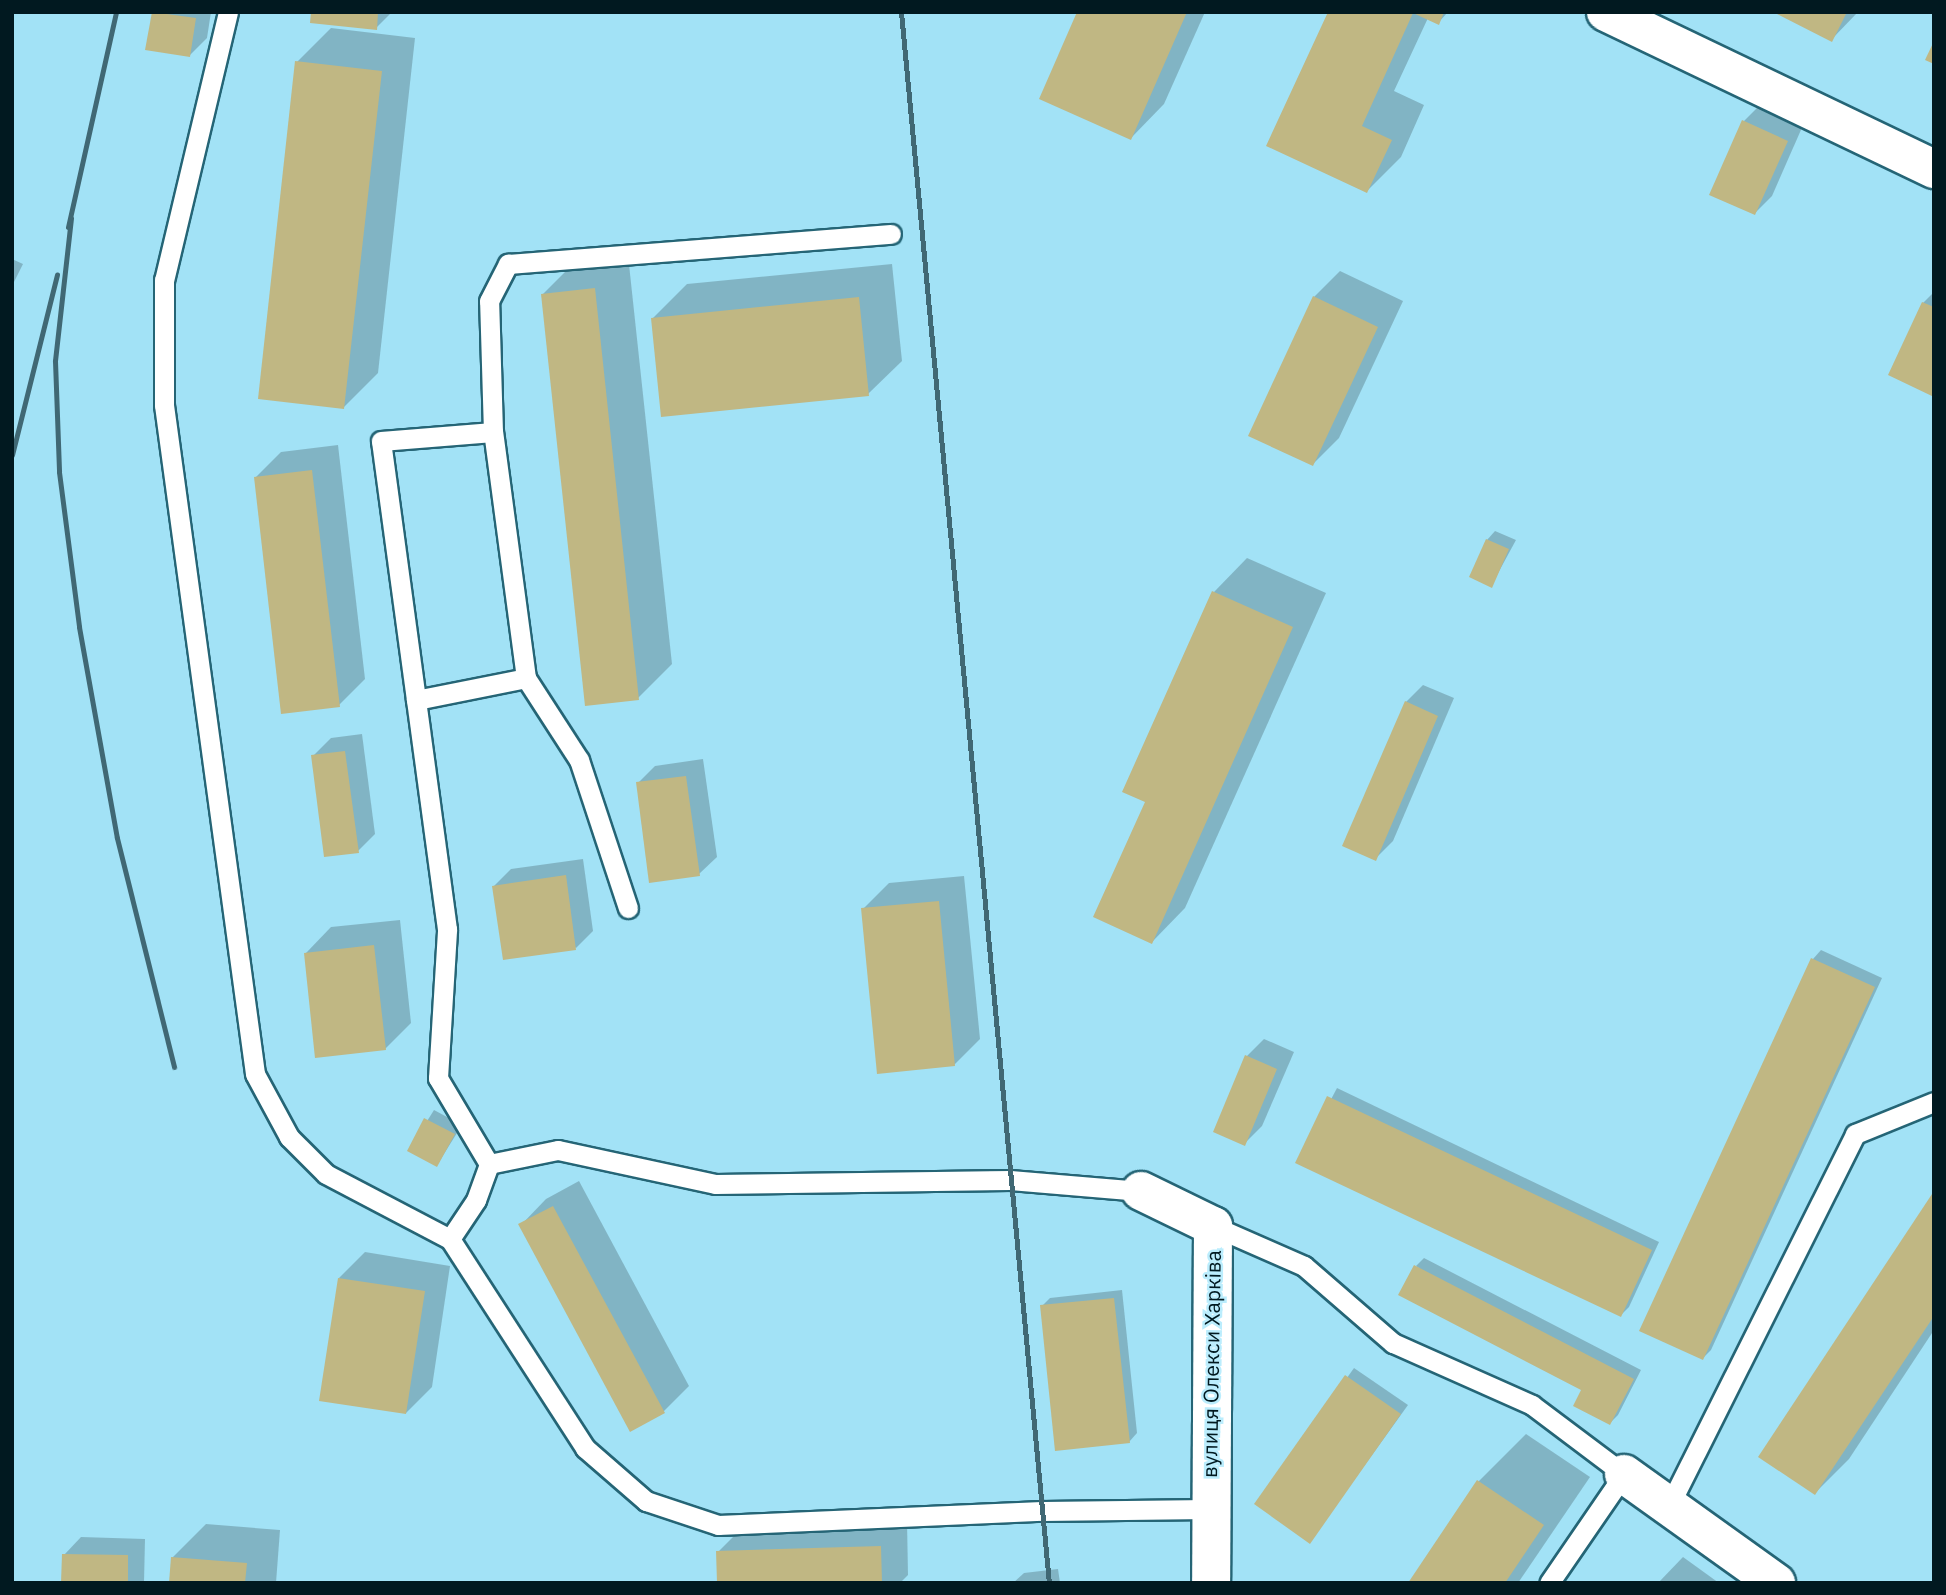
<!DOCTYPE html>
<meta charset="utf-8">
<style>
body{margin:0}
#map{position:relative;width:1946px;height:1595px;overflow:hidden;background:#a2e2f6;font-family:"IBM Plex Sans",sans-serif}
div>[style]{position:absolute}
.shadow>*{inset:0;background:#0003}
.building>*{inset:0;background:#c0b783}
.roads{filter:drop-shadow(2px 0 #256576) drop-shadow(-2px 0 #256576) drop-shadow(0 2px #256576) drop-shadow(0 -2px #256576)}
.lane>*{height:19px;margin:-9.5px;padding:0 9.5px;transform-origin:9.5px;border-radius:9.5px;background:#fff}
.street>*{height:38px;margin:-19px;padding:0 19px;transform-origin:19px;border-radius:19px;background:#fff}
.rail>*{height:5px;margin:-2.5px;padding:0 2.5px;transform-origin:2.5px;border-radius:2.5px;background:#406874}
span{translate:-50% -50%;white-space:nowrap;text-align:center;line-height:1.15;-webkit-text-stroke:5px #bbedfd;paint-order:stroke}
.street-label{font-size:21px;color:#011920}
.frame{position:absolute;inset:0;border:14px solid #011920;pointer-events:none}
</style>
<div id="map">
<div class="shadow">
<div style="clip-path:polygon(154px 12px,211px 12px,207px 38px,190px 55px)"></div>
<div style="clip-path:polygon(313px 12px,392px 12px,376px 28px)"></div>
<div style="clip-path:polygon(1079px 12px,1205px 12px,1164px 104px,1131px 138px)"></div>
<div style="clip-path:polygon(1330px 12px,1448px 12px,1438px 23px,1428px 18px,1394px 91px,1424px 105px,1401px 157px,1367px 191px)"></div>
<div style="clip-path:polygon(1776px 12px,1858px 12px,1831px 40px)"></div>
<div style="clip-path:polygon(331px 28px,415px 38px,378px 373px,344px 407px,297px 62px)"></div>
<div style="clip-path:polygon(1761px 104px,1804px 123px,1772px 196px,1755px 213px,1744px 121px)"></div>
<div style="clip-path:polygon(628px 255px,672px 664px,638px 698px,543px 294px,577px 260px)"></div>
<div style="clip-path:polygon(12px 259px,23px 264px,12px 286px)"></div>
<div style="clip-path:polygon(892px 264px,902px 361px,868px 394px,653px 318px,687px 284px)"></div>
<div style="clip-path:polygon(1340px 271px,1403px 301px,1339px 438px,1313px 464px,1314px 297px)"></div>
<div style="clip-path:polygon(1934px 292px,1934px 395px,1923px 303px)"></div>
<div style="clip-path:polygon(338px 445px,365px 679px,339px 705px,255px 478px,281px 452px)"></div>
<div style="clip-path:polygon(1495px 531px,1516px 540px,1491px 586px,1487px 540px)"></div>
<div style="clip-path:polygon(1247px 558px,1326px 593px,1185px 908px,1152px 942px,1147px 801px,1214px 592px)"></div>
<div style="clip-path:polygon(1423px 685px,1454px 698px,1393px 841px,1375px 859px,1406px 702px)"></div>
<div style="clip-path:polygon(362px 734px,375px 834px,358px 851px,313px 756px,331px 738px)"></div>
<div style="clip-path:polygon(703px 759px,717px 857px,699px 874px,638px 783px,655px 766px)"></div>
<div style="clip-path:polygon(583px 859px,593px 931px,576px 948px,494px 886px,511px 869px)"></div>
<div style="clip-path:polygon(964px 876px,980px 1039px,954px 1065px,863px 909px,889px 883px)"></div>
<div style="clip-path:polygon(400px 920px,411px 1023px,385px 1049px,306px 953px,331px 927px)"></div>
<div style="clip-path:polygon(1821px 950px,1882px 978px,1711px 1350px,1703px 1358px,1642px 1330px,1813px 959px)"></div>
<div style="clip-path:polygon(1264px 1039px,1294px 1052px,1262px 1126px,1244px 1144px,1247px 1056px)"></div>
<div style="clip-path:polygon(1337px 1088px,1659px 1242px,1629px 1307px,1621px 1315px,1298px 1162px)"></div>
<div style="clip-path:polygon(434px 1110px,462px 1125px,437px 1165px,409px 1150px)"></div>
<div style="clip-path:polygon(579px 1181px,689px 1386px,663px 1412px,521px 1225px,546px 1199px)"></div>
<div style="clip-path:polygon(1934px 1194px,1934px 1330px,1849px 1459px,1815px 1493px)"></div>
<div style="clip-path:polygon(365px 1252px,450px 1266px,432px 1387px,406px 1413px,339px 1278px)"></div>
<div style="clip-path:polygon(1424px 1258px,1641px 1370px,1618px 1415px,1610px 1423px,1584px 1389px,1416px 1266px)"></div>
<div style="clip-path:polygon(1122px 1290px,1137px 1433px,1129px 1442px,1042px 1306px,1050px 1298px)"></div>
<div style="clip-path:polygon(1354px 1368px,1408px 1405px,1310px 1541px,1257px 1504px)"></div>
<div style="clip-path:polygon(1526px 1434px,1590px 1477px,1518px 1583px,1410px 1583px,1479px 1481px)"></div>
<div style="clip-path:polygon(907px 1520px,908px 1575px,900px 1583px,719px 1583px,718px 1552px,744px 1526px)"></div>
<div style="clip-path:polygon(206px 1524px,280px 1530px,276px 1583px,170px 1583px,172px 1558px)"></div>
<div style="clip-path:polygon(81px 1537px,145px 1539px,144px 1583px,63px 1583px,64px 1555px)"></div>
<div style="clip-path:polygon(1683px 1557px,1719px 1583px,1658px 1583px)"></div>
<div style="clip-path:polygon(1058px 1569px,1060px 1583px,1013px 1583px,1024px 1573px)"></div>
</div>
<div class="building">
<div style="clip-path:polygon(152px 12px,196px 18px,190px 57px,145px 50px)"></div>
<div style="clip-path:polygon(311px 12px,378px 12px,377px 30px,310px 23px)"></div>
<div style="clip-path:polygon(1077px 12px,1187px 12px,1131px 140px,1039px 99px)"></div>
<div style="clip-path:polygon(1328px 12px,1444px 12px,1439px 25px,1413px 13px,1362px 126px,1392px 140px,1367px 193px,1266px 146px)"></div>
<div style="clip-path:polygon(1773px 12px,1847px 12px,1832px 42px)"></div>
<div style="clip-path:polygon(1934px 41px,1934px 64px,1925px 60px)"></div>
<div style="clip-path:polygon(295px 61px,382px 71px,344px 409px,258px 399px)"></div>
<div style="clip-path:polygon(1742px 120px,1788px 141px,1755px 215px,1709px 195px)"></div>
<div style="clip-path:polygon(595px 288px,639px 700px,585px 706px,541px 294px)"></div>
<div style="clip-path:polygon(1313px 296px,1378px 327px,1313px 466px,1248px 436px)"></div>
<div style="clip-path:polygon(859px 297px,869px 396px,661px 417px,651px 318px)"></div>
<div style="clip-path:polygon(1922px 302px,1934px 307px,1934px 397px,1888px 375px)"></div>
<div style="clip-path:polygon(312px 470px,340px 707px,281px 714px,254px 477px)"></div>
<div style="clip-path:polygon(1486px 539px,1509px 549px,1492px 588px,1469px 577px)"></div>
<div style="clip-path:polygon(1212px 591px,1293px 627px,1152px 944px,1093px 917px,1145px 802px,1122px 792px)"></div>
<div style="clip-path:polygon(1405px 701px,1438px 716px,1376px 861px,1342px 846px)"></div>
<div style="clip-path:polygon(345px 751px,359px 853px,324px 857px,311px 755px)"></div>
<div style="clip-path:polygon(686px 776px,700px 876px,649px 883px,636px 782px)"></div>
<div style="clip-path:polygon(566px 875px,576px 950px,503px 960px,492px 886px)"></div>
<div style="clip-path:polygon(939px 901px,955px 1066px,877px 1074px,861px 908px)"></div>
<div style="clip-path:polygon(374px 945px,386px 1050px,315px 1058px,304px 953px)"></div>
<div style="clip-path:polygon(1811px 958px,1875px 987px,1703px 1360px,1639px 1331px)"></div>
<div style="clip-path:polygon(1245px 1055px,1277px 1069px,1245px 1146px,1213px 1132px)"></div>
<div style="clip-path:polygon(1327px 1096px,1652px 1250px,1621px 1317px,1295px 1163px)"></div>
<div style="clip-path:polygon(424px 1118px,455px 1134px,437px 1167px,407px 1151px)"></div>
<div style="clip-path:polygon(1934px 1191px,1934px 1316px,1815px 1495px,1758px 1457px)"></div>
<div style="clip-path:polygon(553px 1206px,665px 1413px,630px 1432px,518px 1224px)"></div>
<div style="clip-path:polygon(1414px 1265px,1634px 1379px,1610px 1425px,1573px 1406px,1581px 1390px,1398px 1295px)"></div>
<div style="clip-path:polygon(338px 1278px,425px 1291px,406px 1414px,319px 1401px)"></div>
<div style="clip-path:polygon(1114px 1298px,1130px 1443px,1055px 1451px,1040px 1305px)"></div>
<div style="clip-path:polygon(1345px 1375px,1401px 1414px,1310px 1544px,1254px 1504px)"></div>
<div style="clip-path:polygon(1477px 1480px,1544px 1525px,1505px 1583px,1408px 1583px)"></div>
<div style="clip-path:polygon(881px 1546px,882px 1583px,717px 1583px,716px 1551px)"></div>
<div style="clip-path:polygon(62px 1554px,128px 1555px,128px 1583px,61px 1583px)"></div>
<div style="clip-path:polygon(171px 1557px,247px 1563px,245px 1583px,169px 1583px)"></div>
</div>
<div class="roads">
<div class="lane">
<div style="left:228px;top:12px;width:276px;rotate:103.4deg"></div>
<div style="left:164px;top:280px;width:125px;rotate:90deg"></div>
<div style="left:164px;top:405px;width:675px;rotate:82.25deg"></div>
<div style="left:255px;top:1074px;width:72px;rotate:61.6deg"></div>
<div style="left:289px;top:1137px;width:52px;rotate:45deg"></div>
<div style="left:326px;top:1174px;width:140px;rotate:27.7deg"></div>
<div style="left:450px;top:1239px;width:249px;rotate:57.1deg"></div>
<div style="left:585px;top:1448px;width:81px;rotate:41deg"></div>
<div style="left:646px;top:1501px;width:76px;rotate:18.4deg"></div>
<div style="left:718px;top:1525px;width:324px;rotate:-2.5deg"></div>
<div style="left:1042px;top:1511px;width:167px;rotate:-0.7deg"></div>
<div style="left:416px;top:700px;width:112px;rotate:-11.3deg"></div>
<div style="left:628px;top:908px;width:156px;rotate:-108.3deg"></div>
<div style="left:579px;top:760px;width:98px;rotate:-122.9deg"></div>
<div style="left:526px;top:678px;width:248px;rotate:-97.6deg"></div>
<div style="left:493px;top:432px;width:131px;rotate:-91.7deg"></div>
<div style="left:489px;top:301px;width:42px;rotate:-62.8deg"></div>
<div style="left:508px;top:264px;width:384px;rotate:-4.5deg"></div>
<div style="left:489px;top:1164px;width:100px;rotate:-120.7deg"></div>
<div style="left:438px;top:1078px;width:149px;rotate:-86.5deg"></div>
<div style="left:447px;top:929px;width:492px;rotate:-97.7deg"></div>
<div style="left:381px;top:441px;width:112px;rotate:-4.6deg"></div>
<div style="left:1213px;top:1226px;width:99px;rotate:23.7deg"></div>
<div style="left:1304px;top:1266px;width:118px;rotate:40.9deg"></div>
<div style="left:1393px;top:1343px;width:152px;rotate:24deg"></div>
<div style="left:1532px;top:1405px;width:115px;rotate:36.9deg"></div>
<div style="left:1624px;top:1474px;width:132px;rotate:124.5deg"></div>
<div style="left:450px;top:1239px;width:47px;rotate:-56.3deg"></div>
<div style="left:476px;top:1200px;width:38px;rotate:-70deg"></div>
<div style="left:489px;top:1164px;width:70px;rotate:-11.5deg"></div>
<div style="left:558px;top:1150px;width:161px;rotate:12.2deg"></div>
<div style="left:715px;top:1184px;width:295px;rotate:-0.8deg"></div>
<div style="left:1010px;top:1180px;width:131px;rotate:4.8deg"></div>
<div style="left:1669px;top:1506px;width:416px;rotate:-63.4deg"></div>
<div style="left:1855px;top:1134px;width:85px;rotate:-22.1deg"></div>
</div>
<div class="street">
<div style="left:1606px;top:12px;width:364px;rotate:25.6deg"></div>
<div style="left:1141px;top:1191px;width:80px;rotate:25.9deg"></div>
<div style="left:1213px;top:1226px;width:357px;rotate:90.3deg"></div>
<div style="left:1624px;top:1474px;width:187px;rotate:35.6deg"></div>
</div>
</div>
<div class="rail">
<div style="left:901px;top:12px;width:1578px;rotate:84.62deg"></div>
<div style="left:71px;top:218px;width:144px;rotate:96.4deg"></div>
<div style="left:55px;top:361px;width:111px;rotate:87.9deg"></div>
<div style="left:59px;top:472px;width:156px;rotate:82.6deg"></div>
<div style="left:79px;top:627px;width:214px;rotate:79.8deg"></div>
<div style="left:117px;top:838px;width:236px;rotate:76deg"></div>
<div style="left:68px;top:227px;width:220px;rotate:-77.4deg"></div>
<div style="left:12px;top:455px;width:186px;rotate:-76deg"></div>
</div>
<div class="street-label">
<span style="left:1211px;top:1364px;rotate:-89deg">вулиця Олекси Харківа</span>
</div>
<div class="frame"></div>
</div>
